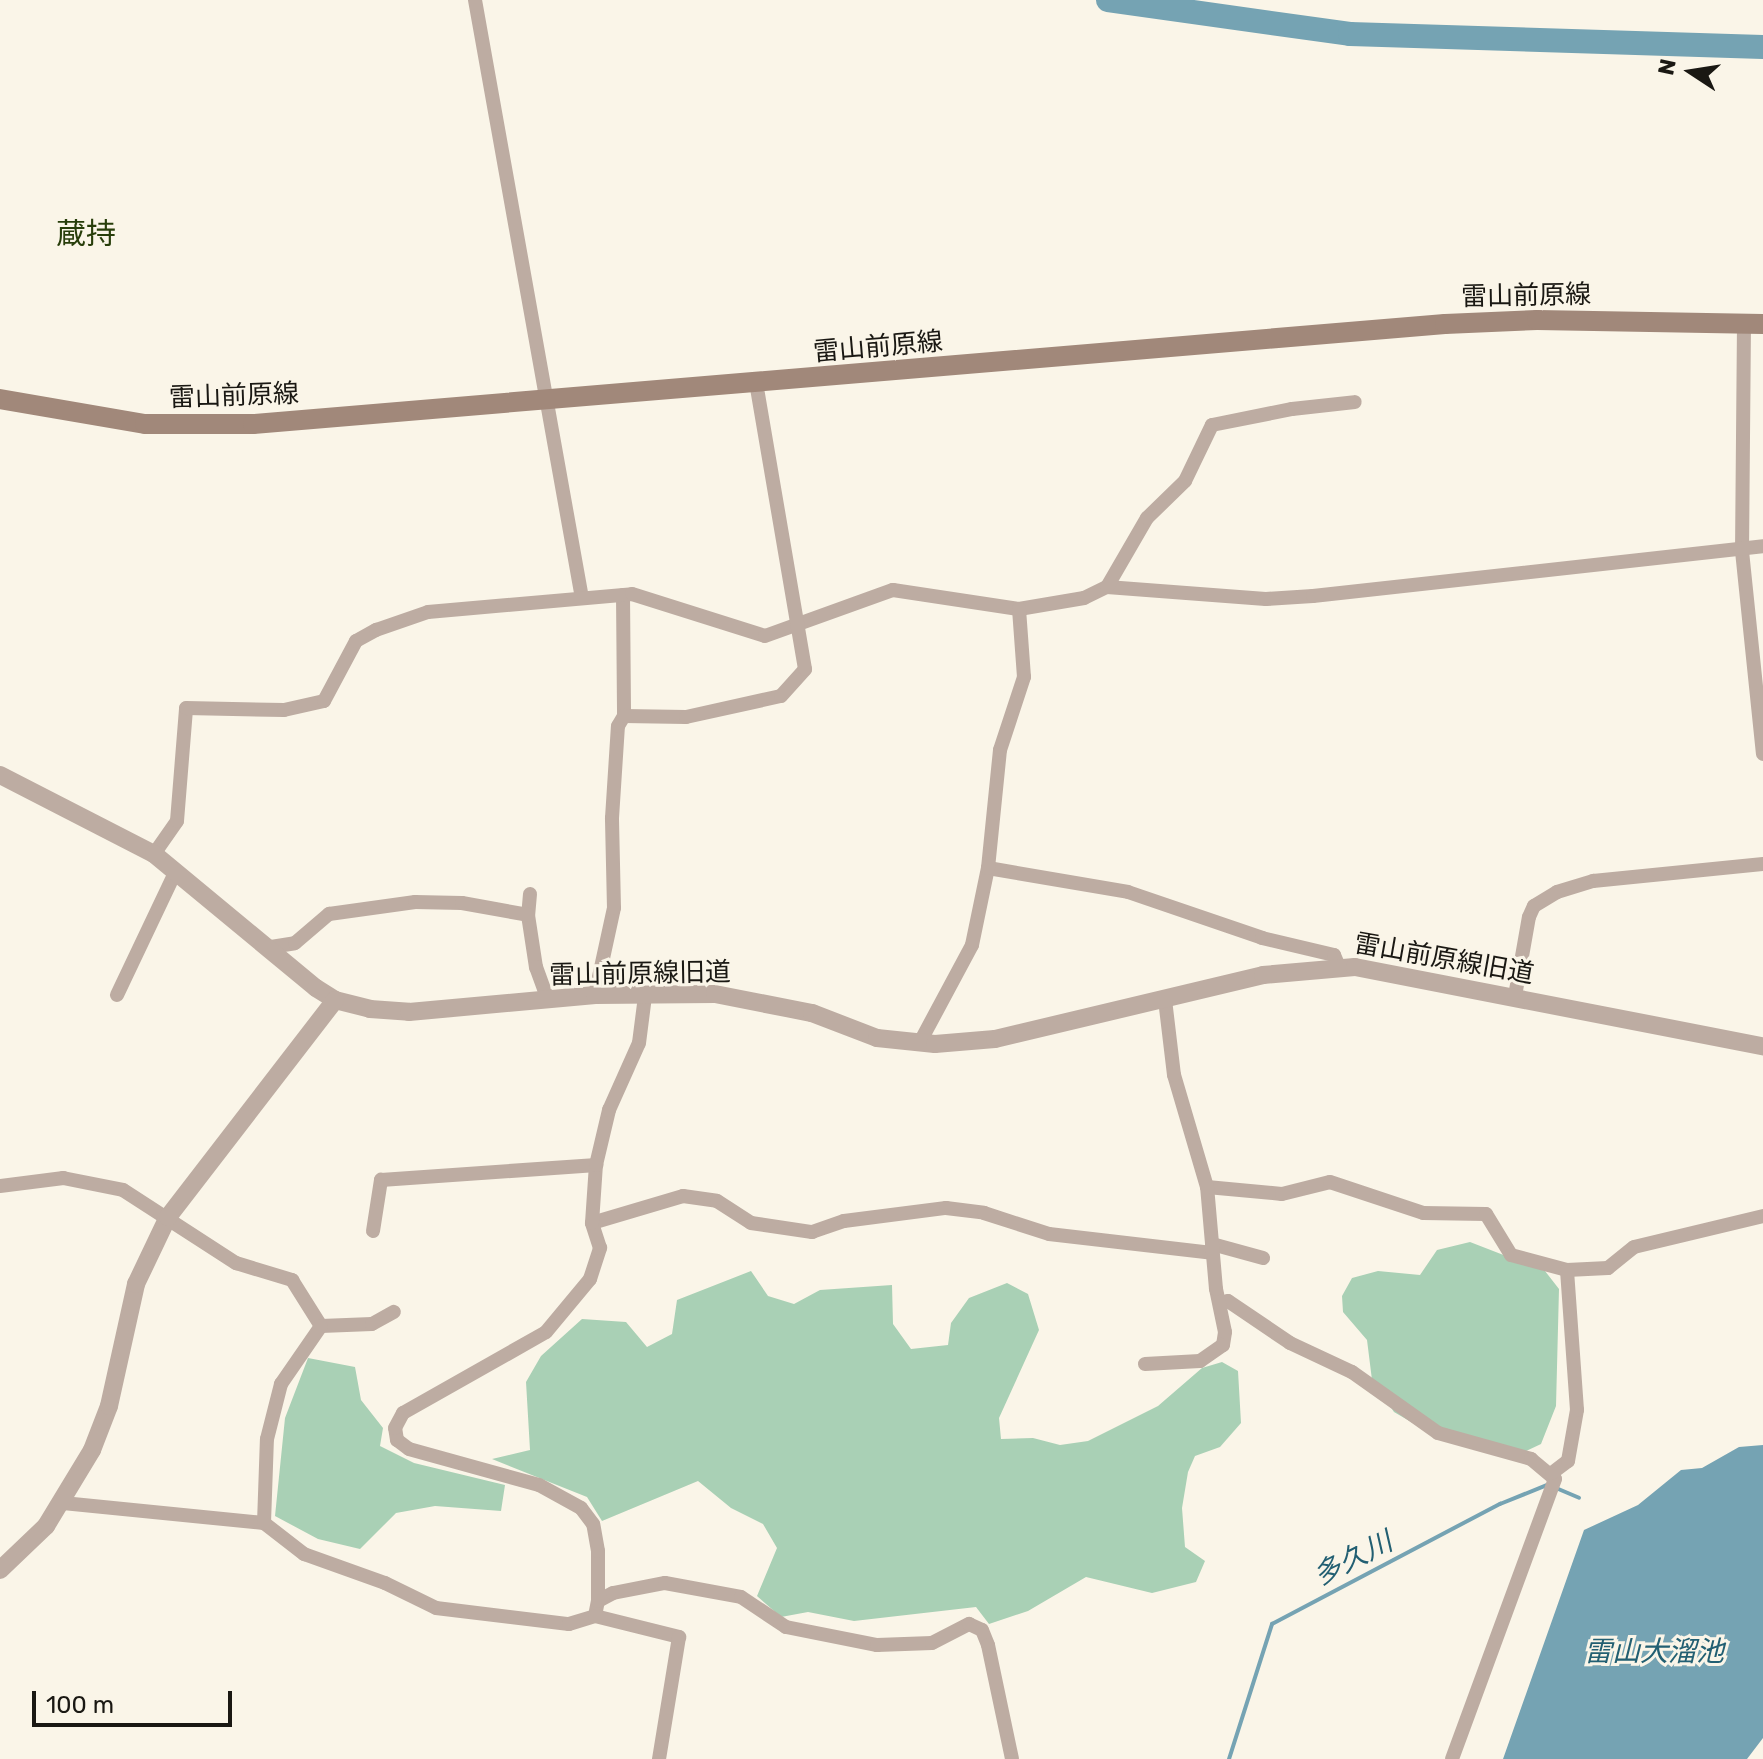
<!DOCTYPE html>
<meta charset="utf-8">
<style>
body{margin:0}
#map{position:relative;width:1763px;height:1759px;overflow:hidden;background:#faf5e8;font-family:Rubik,"Noto Sans JP",sans-serif}
div>[style]{position:absolute}
.forest>*{inset:0;background:#a9d0b5}
.water>*{inset:0;background:#75a3b3}
.stream>*{height:4px;margin:-2px;padding:0 2px;transform-origin:2px;border-radius:2px;background:#75a3b3}
.river>*{height:24px;margin:-12px;padding:0 12px;transform-origin:12px;border-radius:12px;background:#75a3b3}
.minor>*{height:14px;margin:-7px;padding:0 7px;transform-origin:7px;border-radius:7px;background:#bdaca2}
.tertiary>*{height:18px;margin:-9px;padding:0 9px;transform-origin:9px;border-radius:9px;background:#bdaca2}
.secondary>*{height:20px;margin:-10px;padding:0 10px;transform-origin:10px;border-radius:10px;background:#a1887a}
span{translate:-50% -50%;white-space:nowrap;text-align:center;line-height:1.15;-webkit-text-stroke:6px #faf5e8;paint-order:stroke}
.street-label{font-size:26px;color:#1a1813}
.water-label{font-size:28px;color:#225f72;font-style:italic}
.quarter-label{font-size:30px;color:#283e0b}
.north{position:absolute;left:1651px;top:32px;width:80px;height:80px;-webkit-text-stroke:6px #faf5e8;paint-order:stroke;rotate:282deg;font-size:22px;font-weight:700;line-height:32px;text-align:center;color:#1a1813}
.north::after{content:'';display:block;margin:auto;width:28px;height:36px;background:#1a1813;clip-path:polygon(50% 0,100% 100%,50% 72%,0 100%)}
.scale{position:absolute;left:32px;top:1691px;width:200px;height:36px;box-sizing:border-box;border:4px solid #1a1813;border-top:0;padding-left:10px;font-size:24px;line-height:28px;white-space:nowrap;color:#1a1813;-webkit-text-stroke:6px #faf5e8;paint-order:stroke}
</style>
<div id="map">
<div class="forest">
<div style="clip-path:polygon(1470px 1242px,1545px 1271px,1559px 1289px,1556px 1406px,1541px 1444px,1522px 1453px,1442px 1440px,1394px 1412px,1372px 1380px,1367px 1340px,1343px 1312px,1342px 1296px,1352px 1278px,1378px 1271px,1420px 1275px,1437px 1250px)"></div>
<div style="clip-path:polygon(751px 1271px,768px 1296px,794px 1304px,820px 1290px,892px 1285px,893px 1324px,911px 1349px,948px 1345px,951px 1323px,969px 1298px,1007px 1283px,1028px 1294px,1039px 1330px,999px 1418px,1001px 1439px,1033px 1438px,1060px 1445px,1088px 1441px,1158px 1406px,1202px 1368px,1222px 1362px,1238px 1371px,1241px 1423px,1220px 1447px,1195px 1456px,1188px 1472px,1182px 1508px,1185px 1547px,1205px 1561px,1196px 1582px,1152px 1593px,1086px 1577px,1028px 1611px,989px 1624px,976px 1607px,854px 1621px,808px 1612px,781px 1617px,757px 1596px,777px 1548px,763px 1524px,731px 1508px,698px 1481px,602px 1521px,587px 1497px,492px 1459px,530px 1450px,526px 1382px,541px 1356px,582px 1319px,626px 1322px,647px 1347px,672px 1334px,677px 1300px)"></div>
<div style="clip-path:polygon(308px 1358px,355px 1367px,361px 1400px,383px 1428px,380px 1446px,414px 1463px,505px 1485px,501px 1511px,435px 1506px,396px 1513px,360px 1549px,318px 1539px,275px 1516px,285px 1418px)"></div>
</div>
<div class="water">
<div style="clip-path:polygon(1763px 1445px,1763px 1738px,1747px 1759px,1503px 1759px,1584px 1530px,1638px 1505px,1681px 1470px,1702px 1468px,1739px 1447px)"></div>
</div>
<div class="stream">
<div style="left:1556px;top:1488px;width:25px;rotate:23deg"></div>
<div style="left:1229px;top:1759px;width:142px;rotate:-72.3deg"></div>
<div style="left:1272px;top:1624px;width:258px;rotate:-27.8deg"></div>
<div style="left:1500px;top:1504px;width:51px;rotate:-22deg"></div>
</div>
<div class="river">
<div style="left:1108px;top:0;width:244px;rotate:8deg"></div>
<div style="left:1350px;top:34px;width:413px;rotate:1.8deg"></div>
</div>
<div class="minor">
<div style="left:475px;top:0;width:607px;rotate:79.86deg"></div>
<div style="left:1744px;top:323px;width:228px;rotate:90.5deg"></div>
<div style="left:1742px;top:551px;width:204px;rotate:84.1deg"></div>
<div style="left:1107px;top:587px;width:159px;rotate:4.3deg"></div>
<div style="left:1266px;top:599px;width:47px;rotate:-3.7deg"></div>
<div style="left:1313px;top:596px;width:453px;rotate:-6.3deg"></div>
<div style="left:623px;top:595px;width:121px;rotate:89.5deg"></div>
<div style="left:154px;top:854px;width:40px;rotate:-55.1deg"></div>
<div style="left:177px;top:821px;width:113px;rotate:-85.4deg"></div>
<div style="left:186px;top:708px;width:98px;rotate:1.2deg"></div>
<div style="left:284px;top:710px;width:41px;rotate:-12.7deg"></div>
<div style="left:324px;top:701px;width:68px;rotate:-61.9deg"></div>
<div style="left:356px;top:641px;width:23px;rotate:-29deg"></div>
<div style="left:376px;top:630px;width:55px;rotate:-19.1deg"></div>
<div style="left:428px;top:612px;width:205px;rotate:-5deg"></div>
<div style="left:632px;top:594px;width:139px;rotate:17.5deg"></div>
<div style="left:765px;top:636px;width:136px;rotate:-19.8deg"></div>
<div style="left:893px;top:590px;width:127px;rotate:8.6deg"></div>
<div style="left:1019px;top:609px;width:66px;rotate:-9.6deg"></div>
<div style="left:1084px;top:598px;width:25px;rotate:-26deg"></div>
<div style="left:1107px;top:587px;width:80px;rotate:-59.9deg"></div>
<div style="left:1147px;top:518px;width:53px;rotate:-44.2deg"></div>
<div style="left:1185px;top:481px;width:62px;rotate:-64.3deg"></div>
<div style="left:1212px;top:425px;width:82px;rotate:-11.3deg"></div>
<div style="left:1292px;top:409px;width:63px;rotate:-6.3deg"></div>
<div style="left:988px;top:868px;width:142px;rotate:9.7deg"></div>
<div style="left:1128px;top:892px;width:142px;rotate:18.9deg"></div>
<div style="left:1262px;top:938px;width:74px;rotate:13.3deg"></div>
<div style="left:1334px;top:955px;width:13px;rotate:67deg"></div>
<div style="left:530px;top:894px;width:21px;rotate:95deg"></div>
<div style="left:528px;top:915px;width:53px;rotate:81.3deg"></div>
<div style="left:536px;top:967px;width:35px;rotate:70deg"></div>
<div style="left:271px;top:947px;width:24px;rotate:-9deg"></div>
<div style="left:295px;top:943px;width:45px;rotate:-40.5deg"></div>
<div style="left:329px;top:914px;width:87px;rotate:-7.9deg"></div>
<div style="left:415px;top:902px;width:47px;rotate:1.2deg"></div>
<div style="left:462px;top:903px;width:67px;rotate:10.3deg"></div>
<div style="left:117px;top:995px;width:137px;rotate:-64.6deg"></div>
<div style="left:595px;top:995px;width:89px;rotate:-77.7deg"></div>
<div style="left:614px;top:908px;width:90px;rotate:-91.3deg"></div>
<div style="left:612px;top:818px;width:92px;rotate:-86.3deg"></div>
<div style="left:618px;top:726px;width:12px;rotate:-59deg"></div>
<div style="left:624px;top:716px;width:62px;rotate:0.9deg"></div>
<div style="left:686px;top:717px;width:97px;rotate:-12.5deg"></div>
<div style="left:781px;top:696px;width:36px;rotate:-48deg"></div>
<div style="left:805px;top:669px;width:290px;rotate:-99.7deg"></div>
<div style="left:1515px;top:996px;width:80px;rotate:-80deg"></div>
<div style="left:1529px;top:917px;width:12px;rotate:-66deg"></div>
<div style="left:1534px;top:906px;width:27px;rotate:-31deg"></div>
<div style="left:1557px;top:892px;width:38px;rotate:-17deg"></div>
<div style="left:1593px;top:881px;width:171px;rotate:-5.7deg"></div>
<div style="left:919px;top:1044px;width:112px;rotate:-61.8deg"></div>
<div style="left:972px;top:945px;width:79px;rotate:-78.3deg"></div>
<div style="left:988px;top:868px;width:119px;rotate:-84.2deg"></div>
<div style="left:1000px;top:750px;width:77px;rotate:-71.8deg"></div>
<div style="left:1024px;top:677px;width:68px;rotate:-94.2deg"></div>
<div style="left:0;top:1186px;width:64px;rotate:-7.2deg"></div>
<div style="left:63px;top:1178px;width:61px;rotate:11.3deg"></div>
<div style="left:123px;top:1190px;width:135px;rotate:32.9deg"></div>
<div style="left:236px;top:1263px;width:59px;rotate:16.9deg"></div>
<div style="left:292px;top:1280px;width:54px;rotate:57.8deg"></div>
<div style="left:321px;top:1326px;width:51px;rotate:-2.2deg"></div>
<div style="left:372px;top:1324px;width:25px;rotate:-29deg"></div>
<div style="left:1207px;top:1187px;width:75px;rotate:5.3deg"></div>
<div style="left:1282px;top:1194px;width:49px;rotate:-14deg"></div>
<div style="left:1330px;top:1182px;width:98px;rotate:18.4deg"></div>
<div style="left:1423px;top:1213px;width:63px;rotate:0.9deg"></div>
<div style="left:1486px;top:1214px;width:48px;rotate:58.6deg"></div>
<div style="left:1511px;top:1255px;width:58px;rotate:15deg"></div>
<div style="left:1567px;top:1270px;width:41px;rotate:-2.8deg"></div>
<div style="left:1608px;top:1268px;width:33px;rotate:-39deg"></div>
<div style="left:1634px;top:1247px;width:133px;rotate:-13.5deg"></div>
<div style="left:592px;top:1223px;width:95px;rotate:-16.5deg"></div>
<div style="left:683px;top:1196px;width:34px;rotate:8deg"></div>
<div style="left:717px;top:1201px;width:40px;rotate:32.9deg"></div>
<div style="left:751px;top:1223px;width:62px;rotate:8.4deg"></div>
<div style="left:812px;top:1232px;width:34px;rotate:-19deg"></div>
<div style="left:844px;top:1221px;width:103px;rotate:-7.3deg"></div>
<div style="left:946px;top:1208px;width:38px;rotate:7deg"></div>
<div style="left:984px;top:1213px;width:68px;rotate:17.9deg"></div>
<div style="left:1049px;top:1234px;width:164px;rotate:6.6deg"></div>
<div style="left:373px;top:1231px;width:52px;rotate:-81.1deg"></div>
<div style="left:381px;top:1180px;width:216px;rotate:-4deg"></div>
<div style="left:1212px;top:1244px;width:53px;rotate:15.4deg"></div>
<div style="left:1220px;top:1303px;width:8px;rotate:-14deg"></div>
<div style="left:1228px;top:1301px;width:75px;rotate:34.1deg"></div>
<div style="left:1290px;top:1343px;width:68px;rotate:25.1deg"></div>
<div style="left:1352px;top:1372px;width:105px;rotate:35.3deg"></div>
<div style="left:1438px;top:1433px;width:97px;rotate:15.6deg"></div>
<div style="left:1531px;top:1459px;width:31px;rotate:40deg"></div>
<div style="left:1555px;top:1479px;width:298px;rotate:110.2deg"></div>
<div style="left:1145px;top:1364px;width:55px;rotate:-3.1deg"></div>
<div style="left:1200px;top:1361px;width:28px;rotate:-35deg"></div>
<div style="left:1223px;top:1345px;width:13px;rotate:-81deg"></div>
<div style="left:1225px;top:1332px;width:44px;rotate:-101.8deg"></div>
<div style="left:1216px;top:1289px;width:102px;rotate:-95deg"></div>
<div style="left:1207px;top:1187px;width:117px;rotate:-106.4deg"></div>
<div style="left:1174px;top:1075px;width:76px;rotate:-96.8deg"></div>
<div style="left:1552px;top:1473px;width:20px;rotate:-37deg"></div>
<div style="left:1568px;top:1461px;width:52px;rotate:-80deg"></div>
<div style="left:1577px;top:1410px;width:140px;rotate:-94.1deg"></div>
<div style="left:63px;top:1503px;width:202px;rotate:5.7deg"></div>
<div style="left:264px;top:1523px;width:51px;rotate:37.8deg"></div>
<div style="left:304px;top:1554px;width:86px;rotate:19.7deg"></div>
<div style="left:385px;top:1583px;width:57px;rotate:26.1deg"></div>
<div style="left:436px;top:1608px;width:134px;rotate:6.9deg"></div>
<div style="left:569px;top:1624px;width:27px;rotate:-17deg"></div>
<div style="left:595px;top:1616px;width:15px;rotate:-79deg"></div>
<div style="left:598px;top:1601px;width:17px;rotate:-28deg"></div>
<div style="left:613px;top:1593px;width:53px;rotate:-10.9deg"></div>
<div style="left:665px;top:1583px;width:77px;rotate:10.4deg"></div>
<div style="left:741px;top:1597px;width:54px;rotate:33.7deg"></div>
<div style="left:786px;top:1627px;width:93px;rotate:11.2deg"></div>
<div style="left:877px;top:1645px;width:55px;rotate:-2.1deg"></div>
<div style="left:932px;top:1643px;width:42px;rotate:-27.2deg"></div>
<div style="left:969px;top:1624px;width:14px;rotate:25deg"></div>
<div style="left:982px;top:1630px;width:16px;rotate:68deg"></div>
<div style="left:988px;top:1645px;width:116px;rotate:78.1deg"></div>
<div style="left:264px;top:1523px;width:84px;rotate:-88deg"></div>
<div style="left:267px;top:1439px;width:57px;rotate:-75.7deg"></div>
<div style="left:281px;top:1384px;width:70px;rotate:-55.4deg"></div>
<div style="left:598px;top:1601px;width:50px;rotate:-90deg"></div>
<div style="left:598px;top:1551px;width:27px;rotate:-100deg"></div>
<div style="left:593px;top:1524px;width:20px;rotate:-127deg"></div>
<div style="left:581px;top:1508px;width:48px;rotate:-151.3deg"></div>
<div style="left:539px;top:1485px;width:135px;rotate:-164.5deg"></div>
<div style="left:409px;top:1449px;width:15px;rotate:-143deg"></div>
<div style="left:397px;top:1440px;width:12px;rotate:-99deg"></div>
<div style="left:395px;top:1428px;width:17px;rotate:-62deg"></div>
<div style="left:403px;top:1413px;width:164px;rotate:-29.5deg"></div>
<div style="left:546px;top:1332px;width:69px;rotate:-50.3deg"></div>
<div style="left:590px;top:1279px;width:33px;rotate:-72deg"></div>
<div style="left:600px;top:1248px;width:26px;rotate:-108deg"></div>
<div style="left:592px;top:1223px;width:58px;rotate:-86.1deg"></div>
<div style="left:596px;top:1165px;width:57px;rotate:-76.7deg"></div>
<div style="left:609px;top:1110px;width:73px;rotate:-65.9deg"></div>
<div style="left:639px;top:1043px;width:47px;rotate:-82.7deg"></div>
<div style="left:595px;top:1616px;width:87px;rotate:14deg"></div>
<div style="left:679px;top:1637px;width:124px;rotate:99.3deg"></div>
</div>
<div class="tertiary">
<div style="left:0;top:775px;width:173px;rotate:27.2deg"></div>
<div style="left:154px;top:854px;width:210px;rotate:39.6deg"></div>
<div style="left:316px;top:988px;width:22px;rotate:32deg"></div>
<div style="left:335px;top:1000px;width:36px;rotate:14deg"></div>
<div style="left:370px;top:1009px;width:39px;rotate:4deg"></div>
<div style="left:409px;top:1012px;width:187px;rotate:-5.2deg"></div>
<div style="left:595px;top:995px;width:120px;rotate:-0.5deg"></div>
<div style="left:715px;top:994px;width:99px;rotate:11.1deg"></div>
<div style="left:812px;top:1013px;width:70px;rotate:21deg"></div>
<div style="left:877px;top:1038px;width:58px;rotate:5.9deg"></div>
<div style="left:935px;top:1044px;width:60px;rotate:-4.8deg"></div>
<div style="left:995px;top:1039px;width:276px;rotate:-13.4deg"></div>
<div style="left:1263px;top:975px;width:92px;rotate:-5deg"></div>
<div style="left:1355px;top:967px;width:416px;rotate:11deg"></div>
<div style="left:0;top:1570px;width:64px;rotate:-43.7deg"></div>
<div style="left:46px;top:1526px;width:89px;rotate:-58.8deg"></div>
<div style="left:92px;top:1450px;width:47px;rotate:-68.9deg"></div>
<div style="left:109px;top:1406px;width:125px;rotate:-77.5deg"></div>
<div style="left:136px;top:1284px;width:74px;rotate:-64.5deg"></div>
<div style="left:168px;top:1217px;width:274px;rotate:-52.4deg"></div>
</div>
<div class="secondary">
<div style="left:0;top:399px;width:147px;rotate:9.8deg"></div>
<div style="left:145px;top:424px;width:108px"></div>
<div style="left:253px;top:424px;width:1196px;rotate:-4.8deg"></div>
<div style="left:1445px;top:324px;width:92px;rotate:-2.5deg"></div>
<div style="left:1537px;top:320px;width:226px;rotate:1deg"></div>
</div>
<div class="street-label">
<span style="left:1526px;top:296px;rotate:-1deg">雷山前原線</span>
<span style="left:878px;top:347px;rotate:-5deg">雷山前原線</span>
<span style="left:234px;top:396px;rotate:-2deg">雷山前原線</span>
<span style="left:1444px;top:959px;rotate:10deg">雷山前原線旧道</span>
<span style="left:640px;top:974px;rotate:-1deg">雷山前原線旧道</span>
</div>
<div class="water-label">
<span style="left:1353px;top:1559px;rotate:-27deg">多久川</span>
<span style="left:1654px;top:1652px">雷山大溜池</span>
</div>
<div class="quarter-label">
<span style="left:86px;top:234px">蔵持</span>
</div>
<div class="north">N</div>
<div class="scale">100 m</div>
</div>
